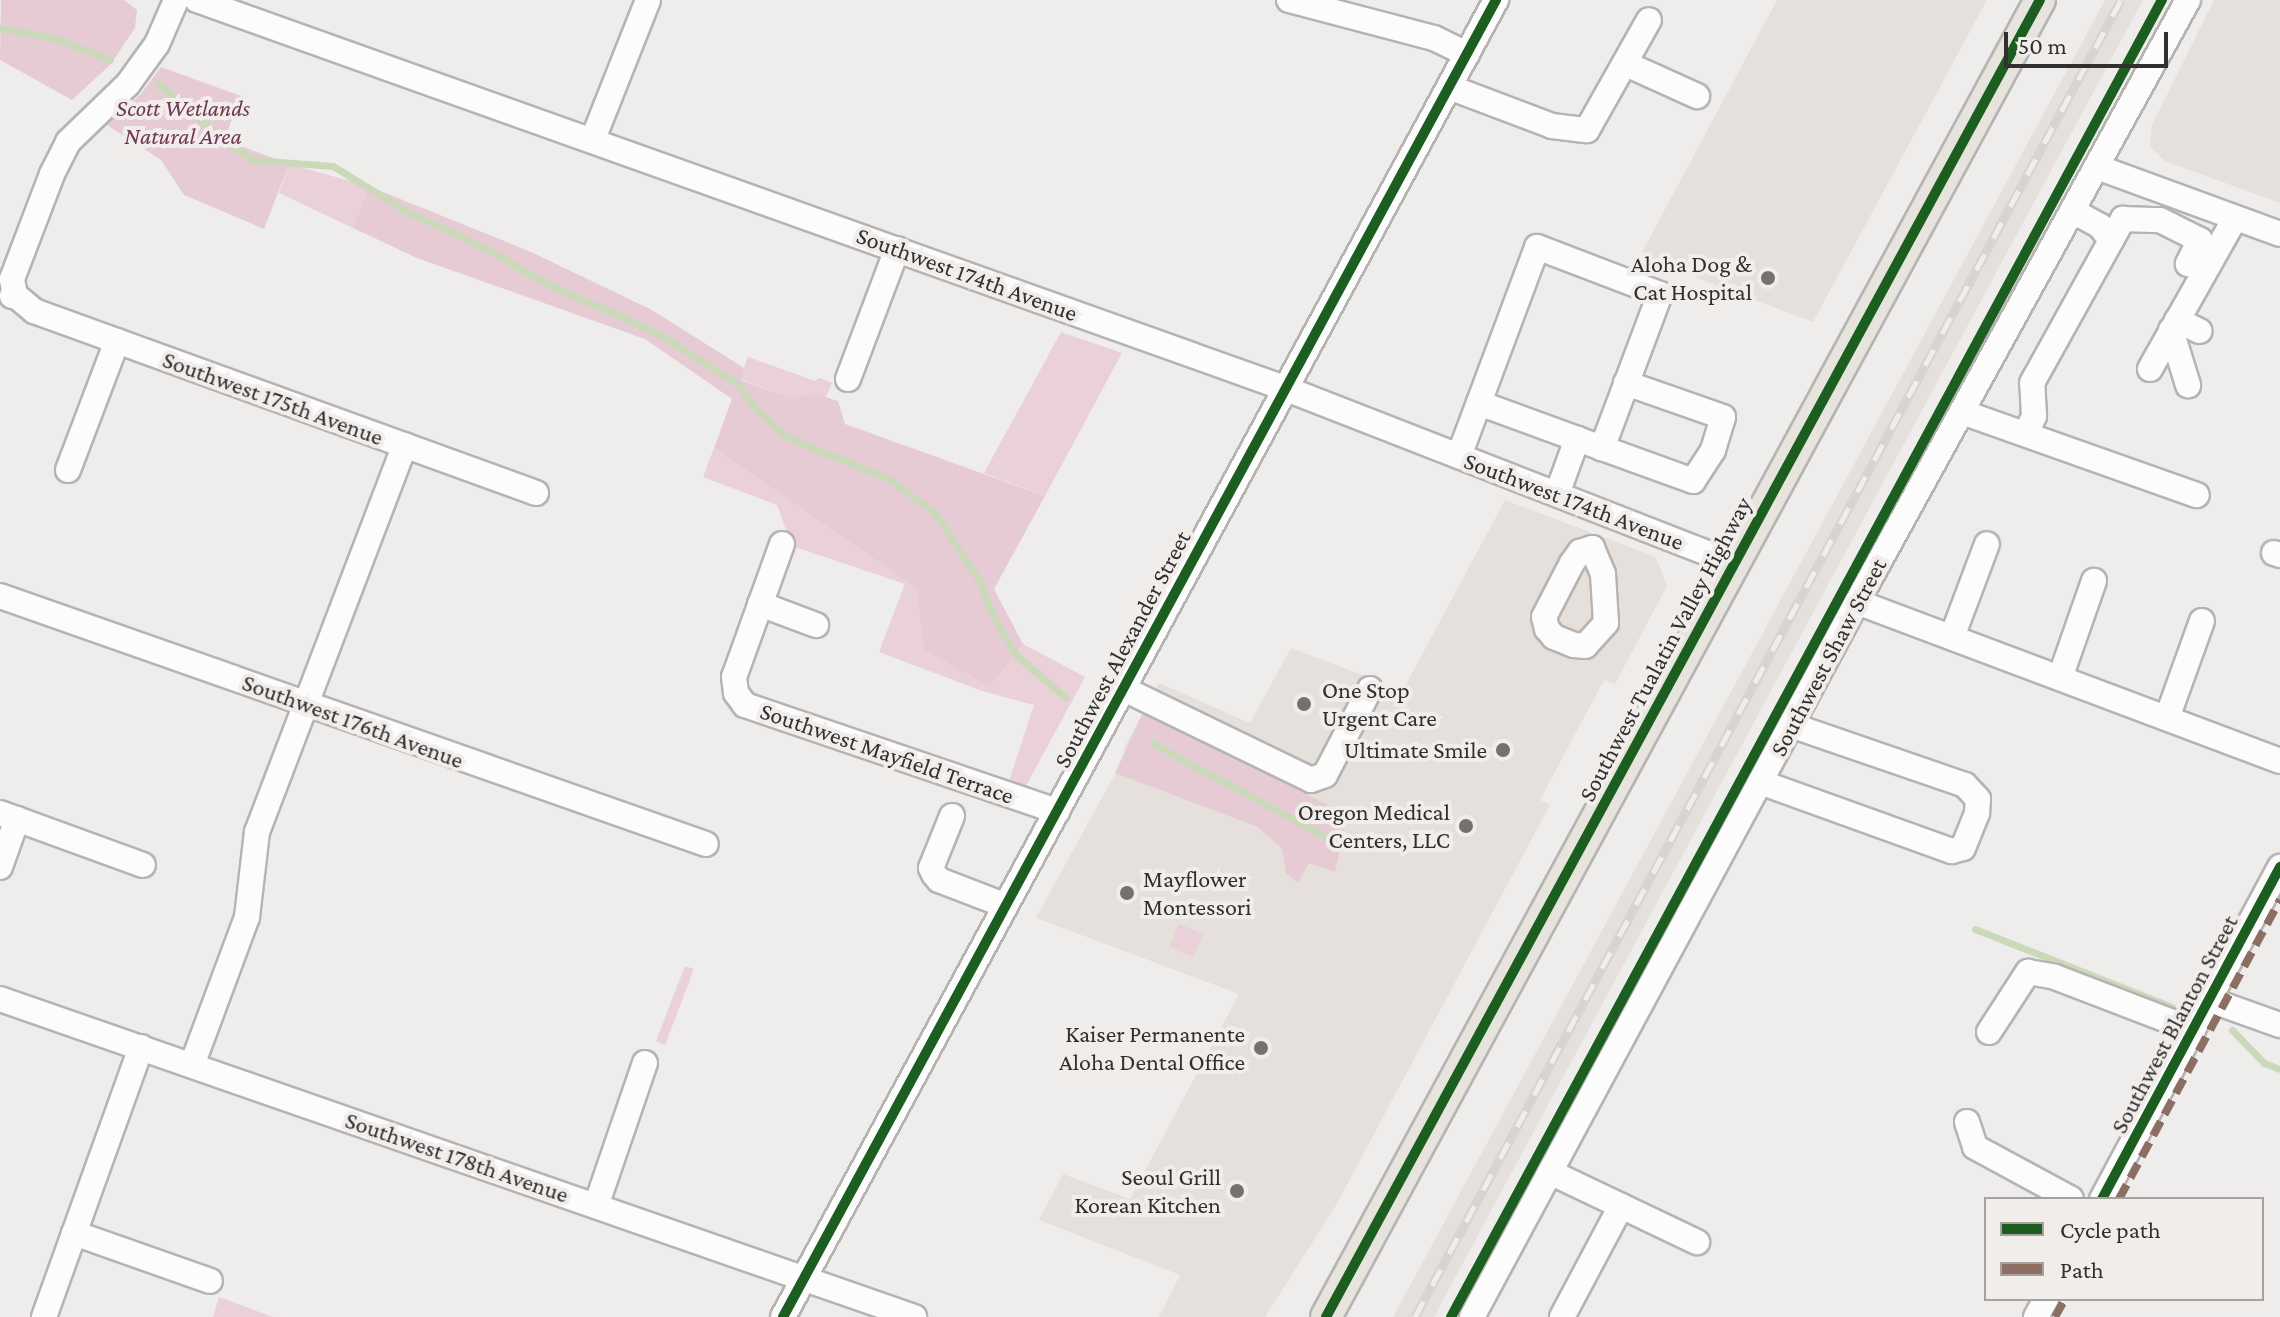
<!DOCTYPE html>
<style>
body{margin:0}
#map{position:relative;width:2280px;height:1317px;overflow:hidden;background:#efedec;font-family:"Crimson Pro",serif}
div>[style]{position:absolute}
.built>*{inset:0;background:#e5e0db}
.green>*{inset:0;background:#e9d0d9}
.forest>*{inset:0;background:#e6cbd5}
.stream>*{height:7px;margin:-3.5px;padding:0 3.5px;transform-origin:3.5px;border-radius:3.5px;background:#cbd9bb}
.roads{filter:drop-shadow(2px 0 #b6b4b3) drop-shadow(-2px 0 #b6b4b3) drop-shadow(0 2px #b6b4b3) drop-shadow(0 -2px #b6b4b3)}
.minor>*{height:24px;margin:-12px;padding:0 12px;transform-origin:12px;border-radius:12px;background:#fdfcfc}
.major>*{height:30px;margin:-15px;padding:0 15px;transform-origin:15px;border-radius:15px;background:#e6e4dd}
.rail>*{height:9px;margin-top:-4.5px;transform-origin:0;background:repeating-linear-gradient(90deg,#f0edeb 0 18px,#d5d4d3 0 36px);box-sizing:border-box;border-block:2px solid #d5d4d3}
.quiet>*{height:8px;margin-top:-4px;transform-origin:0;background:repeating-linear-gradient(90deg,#8d6e63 0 16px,transparent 0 24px)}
.cycleway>*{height:10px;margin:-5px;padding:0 5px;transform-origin:5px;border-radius:5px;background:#1b5e20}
.dots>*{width:22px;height:22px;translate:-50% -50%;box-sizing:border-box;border:4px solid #f0edeb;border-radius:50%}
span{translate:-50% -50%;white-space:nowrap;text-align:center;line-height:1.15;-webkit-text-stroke:8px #f0edeb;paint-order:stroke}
.park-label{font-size:24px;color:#733754;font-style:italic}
.poi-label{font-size:24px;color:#312f2f}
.right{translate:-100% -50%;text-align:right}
.left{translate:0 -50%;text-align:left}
.street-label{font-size:24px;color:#312f2f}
.legend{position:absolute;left:1984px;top:1197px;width:280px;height:104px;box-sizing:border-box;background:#f0edeb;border:2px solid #a4a1a0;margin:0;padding:10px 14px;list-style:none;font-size:24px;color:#312f2f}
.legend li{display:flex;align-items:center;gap:16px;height:40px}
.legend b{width:40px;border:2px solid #a4a1a0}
.scale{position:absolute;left:2004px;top:32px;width:164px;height:36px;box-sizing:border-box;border:4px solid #312f2f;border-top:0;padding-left:10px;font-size:24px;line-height:28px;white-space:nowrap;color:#312f2f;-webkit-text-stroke:6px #f0edeb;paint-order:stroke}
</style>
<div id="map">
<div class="built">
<div style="clip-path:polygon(1777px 0,1987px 0,1813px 322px,1640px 256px)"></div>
<div style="clip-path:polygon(2105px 0,2143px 0,1434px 1317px,1393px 1317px)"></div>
<div style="clip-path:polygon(2214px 0,2280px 0,2280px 203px,2165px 161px,2150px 147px,2152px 125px)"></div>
<div style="clip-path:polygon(1505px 500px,1656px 557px,1667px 586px,1615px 684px,1604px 680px,1540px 800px,1550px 805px,1335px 1207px,1265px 1317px,1159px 1317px,1180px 1275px,1039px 1220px,1063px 1174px,1130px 1199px,1239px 994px,1036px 918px,1127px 752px,1123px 750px,1159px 683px,1250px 723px,1291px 648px,1403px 690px)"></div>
</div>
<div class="green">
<div style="clip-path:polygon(289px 164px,368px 186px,353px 228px,279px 193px)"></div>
<div style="clip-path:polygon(1061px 332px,1122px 353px,1045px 496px,984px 473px)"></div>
<div style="clip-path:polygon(748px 357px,815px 381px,820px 378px,832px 383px,826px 397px,816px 394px,789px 397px,740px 379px)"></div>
<div style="clip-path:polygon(714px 448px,916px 588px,924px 650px,990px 687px,1023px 644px,1085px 677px,1026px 786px,1009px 781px,1034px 705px,982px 691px,879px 652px,905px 584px,792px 546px,777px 505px,703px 477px)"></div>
<div style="clip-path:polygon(1179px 924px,1203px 934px,1193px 957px,1169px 947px)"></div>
<div style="clip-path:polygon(685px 966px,694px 969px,665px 1045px,656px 1041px)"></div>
<div style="clip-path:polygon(219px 1297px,273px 1317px,213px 1317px)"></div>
</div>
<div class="forest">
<div style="clip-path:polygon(124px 0,137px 10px,135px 28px,111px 64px,72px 100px,0 60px,1px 0)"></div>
<div style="clip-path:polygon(161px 67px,241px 96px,224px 140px,289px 164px,264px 229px,184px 195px,161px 160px,107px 125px,140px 95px)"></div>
<div style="clip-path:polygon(368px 186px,529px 251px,652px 310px,744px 368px,741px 380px,789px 397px,816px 394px,838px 401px,845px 424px,1045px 496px,994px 589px,1023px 644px,990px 687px,924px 650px,916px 588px,714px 448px,732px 399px,645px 339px,417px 258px,353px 228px)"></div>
<div style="clip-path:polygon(1144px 710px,1337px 810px,1344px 832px,1335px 872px,1309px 863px,1298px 883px,1286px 873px,1282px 849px,1258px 827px,1115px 773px)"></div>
</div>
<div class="stream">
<div style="left:0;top:28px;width:59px;rotate:10.7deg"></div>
<div style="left:58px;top:39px;width:56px;rotate:22deg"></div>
<div style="left:159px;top:84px;width:94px;rotate:40.7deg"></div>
<div style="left:230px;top:145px;width:28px;rotate:32deg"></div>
<div style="left:254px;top:160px;width:79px;rotate:4.3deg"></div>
<div style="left:333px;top:166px;width:86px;rotate:31.7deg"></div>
<div style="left:406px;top:211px;width:91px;rotate:25.4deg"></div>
<div style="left:488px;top:250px;width:69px;rotate:29.5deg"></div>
<div style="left:548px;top:284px;width:122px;rotate:24.2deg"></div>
<div style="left:659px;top:334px;width:91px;rotate:32.5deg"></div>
<div style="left:736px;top:383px;width:37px;rotate:52deg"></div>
<div style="left:759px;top:412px;width:38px;rotate:42deg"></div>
<div style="left:787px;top:437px;width:110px;rotate:22.4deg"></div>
<div style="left:889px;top:479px;width:56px;rotate:36.3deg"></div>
<div style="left:934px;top:512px;width:78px;rotate:56.5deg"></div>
<div style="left:977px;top:577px;width:50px;rotate:66.5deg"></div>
<div style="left:997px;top:623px;width:37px;rotate:59deg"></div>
<div style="left:1016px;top:655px;width:65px;rotate:40.6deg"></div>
<div style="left:1152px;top:743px;width:196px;rotate:28.4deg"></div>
<div style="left:1975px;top:929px;width:212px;rotate:21.6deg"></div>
<div style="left:2232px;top:1030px;width:46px;rotate:45.9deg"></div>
<div style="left:2264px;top:1063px;width:17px;rotate:21deg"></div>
</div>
<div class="roads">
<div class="minor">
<div style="left:197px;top:0;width:1154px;rotate:19.64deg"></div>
<div style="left:1284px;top:388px;width:482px;rotate:21.3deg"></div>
<div style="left:1289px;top:0;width:150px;rotate:14.7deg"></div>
<div style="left:1434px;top:38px;width:37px;rotate:26deg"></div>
<div style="left:1626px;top:64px;width:78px;rotate:24.3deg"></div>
<div style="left:1449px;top:87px;width:110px;rotate:20.7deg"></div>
<div style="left:1552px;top:126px;width:35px;rotate:7deg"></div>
<div style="left:1587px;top:130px;width:126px;rotate:-60.6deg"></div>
<div style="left:593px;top:139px;width:149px;rotate:-68.4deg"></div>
<div style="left:2097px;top:167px;width:195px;rotate:20.1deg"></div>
<div style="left:2073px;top:211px;width:31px;rotate:29deg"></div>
<div style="left:2100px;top:226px;width:18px;rotate:52deg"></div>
<div style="left:15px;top:295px;width:25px;rotate:40deg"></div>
<div style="left:34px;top:311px;width:534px;rotate:19.93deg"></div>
<div style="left:12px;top:296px;width:3px;rotate:-18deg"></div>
<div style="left:15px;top:295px;width:16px;rotate:-101deg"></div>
<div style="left:12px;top:279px;width:112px;rotate:-69.1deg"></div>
<div style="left:52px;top:174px;width:36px;rotate:-63deg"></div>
<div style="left:68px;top:142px;width:83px;rotate:-44deg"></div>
<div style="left:128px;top:84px;width:49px;rotate:-54.1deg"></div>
<div style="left:157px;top:44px;width:48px;rotate:-66.6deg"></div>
<div style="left:2177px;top:320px;width:25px;rotate:26deg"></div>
<div style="left:2171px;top:330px;width:58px;rotate:72.8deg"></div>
<div style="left:2150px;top:369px;width:173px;rotate:-60.6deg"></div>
<div style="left:848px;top:379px;width:139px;rotate:-69.3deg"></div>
<div style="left:1962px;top:412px;width:249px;rotate:19.5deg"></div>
<div style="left:2026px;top:434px;width:20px;rotate:-66deg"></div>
<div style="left:2034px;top:416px;width:33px;rotate:-93deg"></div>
<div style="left:2032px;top:383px;width:188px;rotate:-61deg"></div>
<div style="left:2123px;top:219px;width:37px;rotate:2deg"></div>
<div style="left:2160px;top:220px;width:45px;rotate:26.6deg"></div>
<div style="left:2200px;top:240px;width:27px;rotate:117deg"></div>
<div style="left:1602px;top:448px;width:97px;rotate:19.9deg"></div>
<div style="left:1693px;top:481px;width:37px;rotate:-57deg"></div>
<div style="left:1713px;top:450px;width:34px;rotate:-73deg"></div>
<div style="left:1723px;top:417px;width:103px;rotate:-160.7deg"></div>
<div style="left:1459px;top:456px;width:223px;rotate:-69.5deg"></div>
<div style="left:1537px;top:247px;width:132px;rotate:20.9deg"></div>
<div style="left:1660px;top:294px;width:165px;rotate:110.6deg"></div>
<div style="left:1602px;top:448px;width:131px;rotate:-159.9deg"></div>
<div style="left:68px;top:470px;width:138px;rotate:-69.2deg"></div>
<div style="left:1557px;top:494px;width:59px;rotate:-70deg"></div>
<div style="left:782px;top:544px;width:141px;rotate:109.8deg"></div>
<div style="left:734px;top:677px;width:16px;rotate:83deg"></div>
<div style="left:736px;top:693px;width:15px;rotate:53deg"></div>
<div style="left:745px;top:705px;width:330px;rotate:18.8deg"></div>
<div style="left:1592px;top:548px;width:28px;rotate:67deg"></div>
<div style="left:1603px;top:574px;width:49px;rotate:86.5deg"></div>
<div style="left:1606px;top:623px;width:31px;rotate:132deg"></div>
<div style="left:1585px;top:646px;width:11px;rotate:-175deg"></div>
<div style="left:1574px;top:645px;width:22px;rotate:-158deg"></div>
<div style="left:1554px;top:637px;width:11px;rotate:-131deg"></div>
<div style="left:1547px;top:629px;width:12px;rotate:-104deg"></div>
<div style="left:1544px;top:617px;width:61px;rotate:-62.6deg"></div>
<div style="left:1572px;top:563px;width:14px;rotate:-54deg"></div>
<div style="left:1580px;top:552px;width:13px;rotate:-18deg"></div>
<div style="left:2274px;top:553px;width:6px;rotate:18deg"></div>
<div style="left:0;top:596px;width:748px;rotate:19.36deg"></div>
<div style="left:1857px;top:602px;width:452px;rotate:20.6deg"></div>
<div style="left:760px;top:604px;width:60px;rotate:20.6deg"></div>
<div style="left:1952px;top:637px;width:99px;rotate:-69.4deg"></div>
<div style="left:2060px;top:678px;width:103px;rotate:-70.7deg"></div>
<div style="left:1124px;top:689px;width:208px;rotate:25.9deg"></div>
<div style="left:1311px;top:780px;width:15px;rotate:-20deg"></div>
<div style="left:1325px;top:775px;width:97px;rotate:-62.4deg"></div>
<div style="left:2167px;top:718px;width:103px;rotate:-70.2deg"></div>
<div style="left:1760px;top:782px;width:204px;rotate:19.8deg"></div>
<div style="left:1952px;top:851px;width:11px;rotate:-15deg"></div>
<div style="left:1963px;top:848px;width:38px;rotate:-68deg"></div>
<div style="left:1977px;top:813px;width:14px;rotate:-86deg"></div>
<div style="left:1978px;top:799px;width:19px;rotate:-133deg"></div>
<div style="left:1965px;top:785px;width:184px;rotate:-161deg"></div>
<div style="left:0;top:813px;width:152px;rotate:20deg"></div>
<div style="left:952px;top:816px;width:56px;rotate:112deg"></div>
<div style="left:931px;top:868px;width:7px;rotate:63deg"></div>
<div style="left:934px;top:874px;width:8px;rotate:50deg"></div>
<div style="left:939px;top:880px;width:70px;rotate:21deg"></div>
<div style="left:0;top:867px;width:51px;rotate:-70.5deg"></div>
<div style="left:0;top:999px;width:968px;rotate:19.18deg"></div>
<div style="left:2210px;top:1000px;width:74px;rotate:19.7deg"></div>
<div style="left:1989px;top:1032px;width:72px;rotate:-57deg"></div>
<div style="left:2028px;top:972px;width:27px;rotate:10deg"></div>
<div style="left:2055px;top:977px;width:148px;rotate:21deg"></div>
<div style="left:192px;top:1065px;width:158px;rotate:-69.6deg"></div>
<div style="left:247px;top:917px;width:86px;rotate:-83.3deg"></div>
<div style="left:257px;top:832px;width:414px;rotate:-69.1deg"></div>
<div style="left:1967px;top:1122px;width:26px;rotate:72deg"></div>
<div style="left:1975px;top:1147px;width:109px;rotate:28.4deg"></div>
<div style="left:1550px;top:1172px;width:163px;rotate:25.5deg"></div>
<div style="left:2102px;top:1199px;width:377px;rotate:-61.8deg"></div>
<div style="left:596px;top:1206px;width:151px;rotate:-71.1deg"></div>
<div style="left:74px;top:1233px;width:144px;rotate:19.4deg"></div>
<div style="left:44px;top:1317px;width:287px;rotate:-70.2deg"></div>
<div style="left:783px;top:1317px;width:1498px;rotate:-61.57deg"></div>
<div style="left:1472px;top:1317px;width:812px;rotate:-61.7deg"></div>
<div style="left:1857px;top:602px;width:687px;rotate:-61.2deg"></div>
<div style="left:1562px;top:1317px;width:126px;rotate:-62deg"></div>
<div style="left:2036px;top:1317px;width:21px;rotate:-61deg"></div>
</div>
<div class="major">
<div style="left:1326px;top:1317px;width:1498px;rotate:-61.54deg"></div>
</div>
</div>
<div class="rail">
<div style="left:1415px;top:1317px;width:1494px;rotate:-61.81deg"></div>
</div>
<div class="quiet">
<div style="left:2119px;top:1199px;width:340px;rotate:-61.7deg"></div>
<div style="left:2055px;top:1317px;width:21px;rotate:-61deg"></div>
</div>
<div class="cycleway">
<div style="left:2102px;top:1199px;width:377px;rotate:-61.8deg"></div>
<div style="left:783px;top:1317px;width:1498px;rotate:-61.57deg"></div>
<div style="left:1326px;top:1317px;width:1498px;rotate:-61.54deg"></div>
<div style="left:1451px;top:1317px;width:1497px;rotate:-61.64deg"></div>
</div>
<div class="dots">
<div style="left:1768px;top:278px;background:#747271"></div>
<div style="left:1304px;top:704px;background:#747271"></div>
<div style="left:1503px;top:750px;background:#747271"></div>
<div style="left:1466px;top:826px;background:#747271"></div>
<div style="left:1127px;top:893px;background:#747271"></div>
<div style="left:1261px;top:1048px;background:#747271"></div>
<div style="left:1237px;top:1191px;background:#747271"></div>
</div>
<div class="park-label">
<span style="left:183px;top:122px">Scott Wetlands<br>Natural Area</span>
</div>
<div class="poi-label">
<span class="right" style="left:1752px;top:278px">Aloha Dog &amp;<br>Cat Hospital</span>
<span class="left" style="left:1322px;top:704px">One Stop<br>Urgent Care</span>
<span class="right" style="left:1487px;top:750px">Ultimate Smile</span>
<span class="right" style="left:1450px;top:826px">Oregon Medical<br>Centers, LLC</span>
<span class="left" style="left:1143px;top:893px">Mayflower<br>Montessori</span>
<span class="right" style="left:1245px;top:1048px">Kaiser Permanente<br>Aloha Dental Office</span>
<span class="right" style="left:1221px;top:1191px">Seoul Grill<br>Korean Kitchen</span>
</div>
<div class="street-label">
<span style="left:967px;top:274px;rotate:20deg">Southwest 174th Avenue</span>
<span style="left:273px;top:398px;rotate:20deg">Southwest 175th Avenue</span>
<span style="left:1574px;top:501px;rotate:21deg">Southwest 174th Avenue</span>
<span style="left:1122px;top:649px;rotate:-62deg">Southwest Alexander Street</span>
<span style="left:1665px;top:649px;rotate:-62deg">Southwest Tualatin Valley Highway</span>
<span style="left:1828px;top:657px;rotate:-62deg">Southwest Shaw Street</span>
<span style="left:353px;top:721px;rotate:20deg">Southwest 176th Avenue</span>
<span style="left:887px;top:753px;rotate:19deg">Southwest Mayfield Terrace</span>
<span style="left:2174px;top:1024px;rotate:-62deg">Southwest Blanton Street</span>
<span style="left:457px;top:1157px;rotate:19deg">Southwest 178th Avenue</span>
</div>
<ul class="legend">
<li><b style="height:10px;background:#1b5e20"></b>Cycle path</li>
<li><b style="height:10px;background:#8d6e63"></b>Path</li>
</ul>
<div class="scale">50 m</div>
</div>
